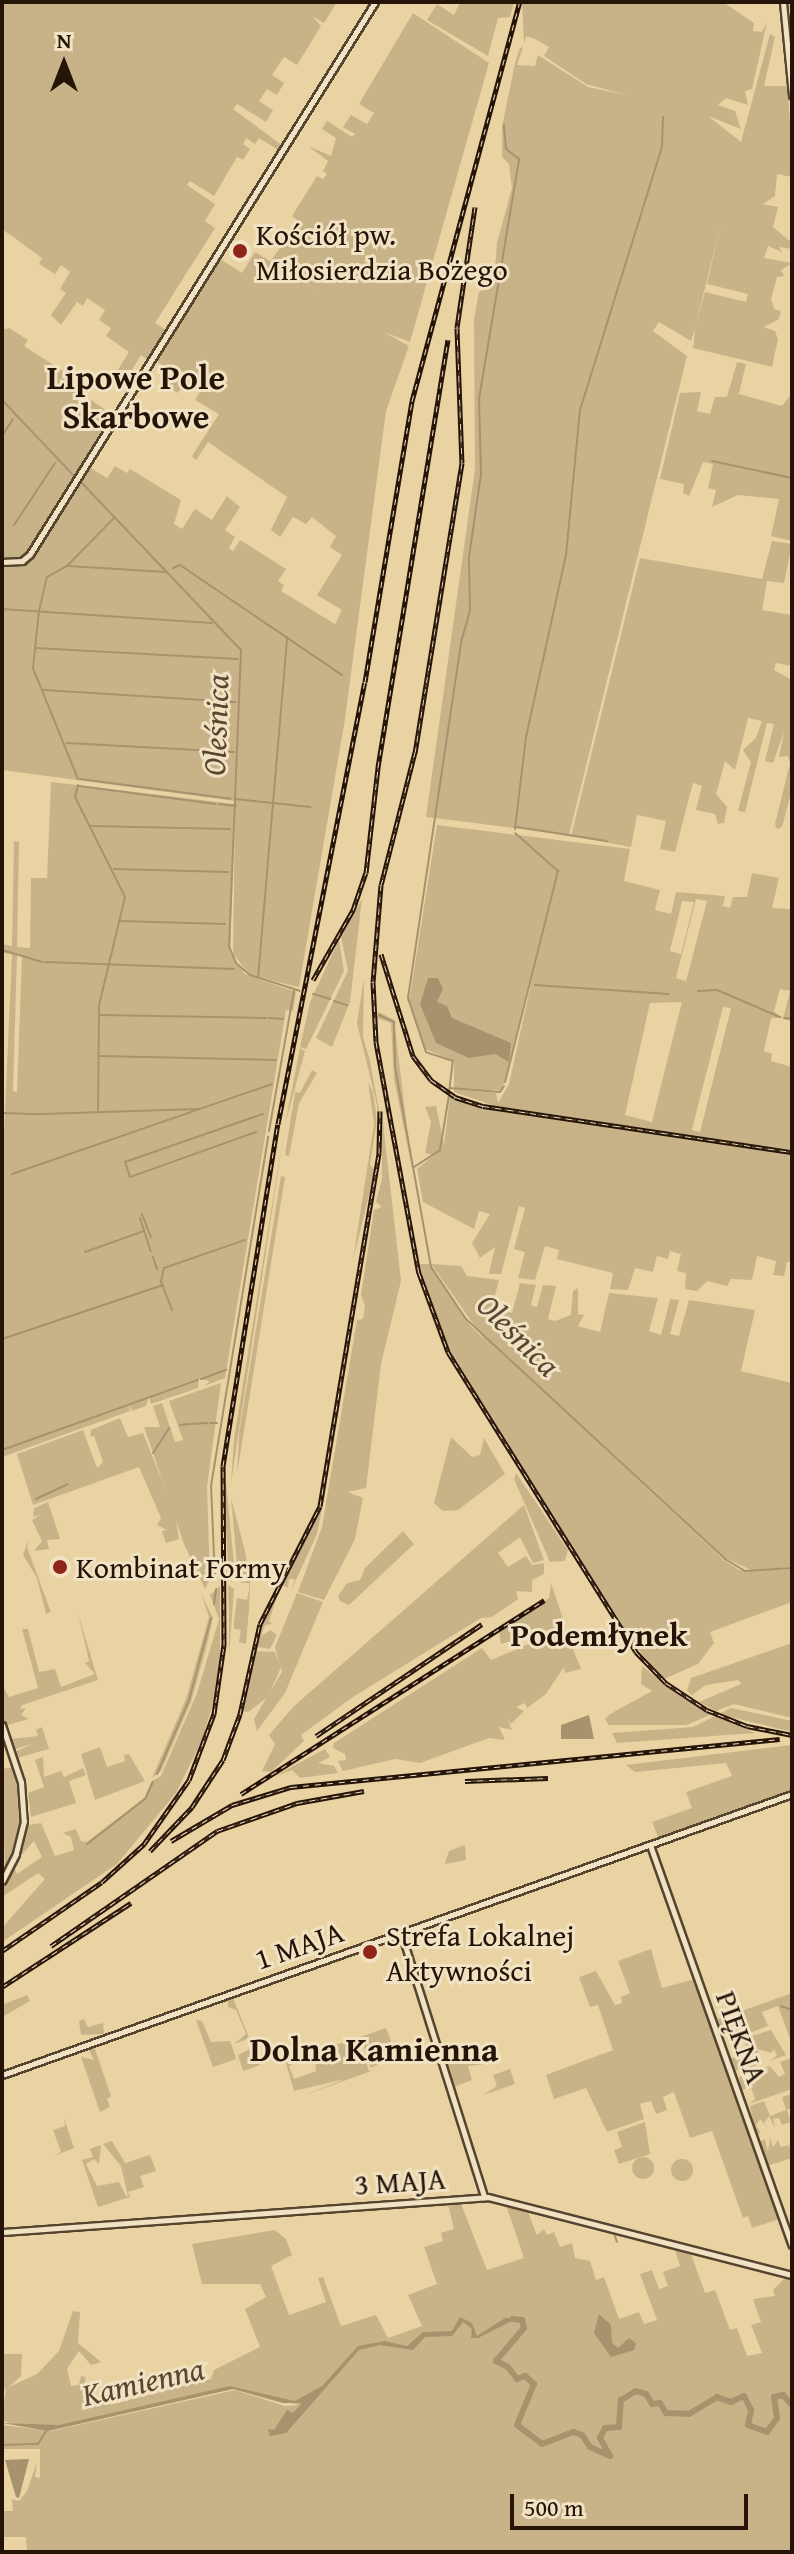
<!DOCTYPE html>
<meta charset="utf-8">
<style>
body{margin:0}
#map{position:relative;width:794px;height:2554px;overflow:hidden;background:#e9d3a3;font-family:"Gentium Book Plus",serif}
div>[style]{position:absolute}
.green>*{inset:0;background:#c8b389}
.round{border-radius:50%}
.water>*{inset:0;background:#a7926e}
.stream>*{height:2px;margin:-1px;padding:0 1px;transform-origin:1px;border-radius:1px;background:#a7926e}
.river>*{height:6px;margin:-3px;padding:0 3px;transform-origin:3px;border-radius:3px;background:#a7926e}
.roads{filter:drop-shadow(2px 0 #57442f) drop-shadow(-2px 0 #57442f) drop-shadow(0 2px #57442f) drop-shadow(0 -2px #57442f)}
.minor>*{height:5px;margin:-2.5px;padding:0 2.5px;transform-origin:2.5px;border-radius:2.5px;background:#f1e2c3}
.rail>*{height:5px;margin-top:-2.5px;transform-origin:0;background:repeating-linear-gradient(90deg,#f1e2c3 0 6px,#261408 0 12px);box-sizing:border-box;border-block:2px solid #261408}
.dots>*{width:22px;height:22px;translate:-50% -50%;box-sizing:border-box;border:4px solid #f1e2c3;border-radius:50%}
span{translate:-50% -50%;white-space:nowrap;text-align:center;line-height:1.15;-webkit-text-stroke:6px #f1e2c3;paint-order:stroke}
.poi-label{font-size:30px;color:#261408}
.left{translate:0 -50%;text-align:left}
.street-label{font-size:30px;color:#261408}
.water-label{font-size:32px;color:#5a4631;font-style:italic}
.neighbourhood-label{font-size:32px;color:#261408;font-weight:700}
.quarter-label{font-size:34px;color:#261408;font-weight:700}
.frame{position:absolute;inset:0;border:4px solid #261408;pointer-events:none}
.north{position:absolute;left:24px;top:24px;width:80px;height:80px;-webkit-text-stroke:6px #f1e2c3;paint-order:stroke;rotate:0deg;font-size:22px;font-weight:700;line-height:32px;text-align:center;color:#261408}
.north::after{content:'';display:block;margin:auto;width:28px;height:36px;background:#261408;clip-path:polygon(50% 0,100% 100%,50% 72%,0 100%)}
.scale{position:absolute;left:510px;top:2494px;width:238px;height:36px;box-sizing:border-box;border:4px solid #261408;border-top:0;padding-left:10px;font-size:24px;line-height:28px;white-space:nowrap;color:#261408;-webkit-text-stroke:6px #f1e2c3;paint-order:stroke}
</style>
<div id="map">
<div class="green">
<div style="clip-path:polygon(2px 2px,337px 2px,324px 23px,312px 16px,321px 26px,297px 65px,284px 57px,272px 75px,284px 83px,277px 95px,267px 89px,259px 101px,273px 110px,266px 122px,237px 104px,233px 109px,283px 146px,280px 151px,259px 138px,255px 144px,246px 138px,243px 144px,250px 149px,243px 160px,237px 157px,214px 196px,190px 181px,187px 185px,215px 204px,205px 221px,215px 228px,155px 323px,168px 331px,150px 361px,141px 355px,123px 385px,114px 376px,129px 352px,106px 336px,111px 328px,99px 320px,105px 310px,87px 298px,83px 306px,77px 302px,61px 325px,51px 315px,66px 293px,60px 289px,70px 272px,61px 265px,55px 274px,39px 264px,42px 258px,2px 229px)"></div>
<div style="clip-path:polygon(460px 2px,514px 2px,510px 17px,498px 18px,488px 56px,427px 20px,437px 4px,454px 15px)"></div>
<div style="clip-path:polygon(evenodd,522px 2px,723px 2px,754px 23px,753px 31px,762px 32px,767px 22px,752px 89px,745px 91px,748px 105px,726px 98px,718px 105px,735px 111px,741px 129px,708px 116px,741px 142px,770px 34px,775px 37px,764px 86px,787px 86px,792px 144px,792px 177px,777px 174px,775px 196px,763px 204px,778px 207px,773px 227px,792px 243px,792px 249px,779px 247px,782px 252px,768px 246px,764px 258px,792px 263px,781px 270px,784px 276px,777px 277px,771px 299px,774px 309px,781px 311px,779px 319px,764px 327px,775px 331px,778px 339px,772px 367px,693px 348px,695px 329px,691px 341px,659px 322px,653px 331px,687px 356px,569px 835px,426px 817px,475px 469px,474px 319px,479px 292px,494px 283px,497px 243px,512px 188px,509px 164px,502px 157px,502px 127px,515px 63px,520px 48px,523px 47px,517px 65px,535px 66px,538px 55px,588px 87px,626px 95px,586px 84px,544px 56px,549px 47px,535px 39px,526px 36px,524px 44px,522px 2px,721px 224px,707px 284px,748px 294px,746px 302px,705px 292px,695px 328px,721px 224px)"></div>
<div style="clip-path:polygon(413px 13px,489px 63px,410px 342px,384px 332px,409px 346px,386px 411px,345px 719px,299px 987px,294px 986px,250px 975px,233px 954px,235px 801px,2px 770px,2px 330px,9px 328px,28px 340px,24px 346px,69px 375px,65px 383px,115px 416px,85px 464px,107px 478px,115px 466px,127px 473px,130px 469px,181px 500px,174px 524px,182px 529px,195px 509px,212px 520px,227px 496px,240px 507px,225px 530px,235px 537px,229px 548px,233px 551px,240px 540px,286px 569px,278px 581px,284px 585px,281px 591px,335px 624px,342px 610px,317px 595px,342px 555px,330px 547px,336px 536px,312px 517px,306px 524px,293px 517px,280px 537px,271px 530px,287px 497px,208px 442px,196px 460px,192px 456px,219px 414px,195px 400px,201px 390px,186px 380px,178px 393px,166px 386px,174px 372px,156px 361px,220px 259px,242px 273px,255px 252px,318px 290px,271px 260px,300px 222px,292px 216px,317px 176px,323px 179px,327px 174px,323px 171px,328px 161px,308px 146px,331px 156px,336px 138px,322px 129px,327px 121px,352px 137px,355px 134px,343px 127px,351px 115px,367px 124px,374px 113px,359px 104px)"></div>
<div style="clip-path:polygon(737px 362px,746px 364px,739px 394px,782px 406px,792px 393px,792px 541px,771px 536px,779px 499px,738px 495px,712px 507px,716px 490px,708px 488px,713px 464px,703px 462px,689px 496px,683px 493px,684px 484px,660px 479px,680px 393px,701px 392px,697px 411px,710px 414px,715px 397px,727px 397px)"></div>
<div style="clip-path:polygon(772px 541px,792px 544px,784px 583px,767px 581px,762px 610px,792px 615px,792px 666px,776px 663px,774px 670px,792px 680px,792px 789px,782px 827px,777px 829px,775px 824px,790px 763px,788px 756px,779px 757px,784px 732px,773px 763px,765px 761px,774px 724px,767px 723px,745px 812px,738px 811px,751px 762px,743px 750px,756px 738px,762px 721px,748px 718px,735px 770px,725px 761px,716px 794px,727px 807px,724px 823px,718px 824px,715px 814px,696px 810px,702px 786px,693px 783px,675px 852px,660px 849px,666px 821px,637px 815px,631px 847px,571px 836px,640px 558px,762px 579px)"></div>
<div style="clip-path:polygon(evenodd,51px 782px,235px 804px,230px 952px,245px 974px,296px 992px,293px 1011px,286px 1010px,225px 1378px,204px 1386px,210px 1381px,199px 1379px,198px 1388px,151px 1404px,149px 1397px,146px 1406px,132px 1411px,129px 1404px,130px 1411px,2px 1457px,2px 1180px,12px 954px,2px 953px,2px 944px,12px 946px,14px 841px,19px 842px,17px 947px,30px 948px,31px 878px,47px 878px,51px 782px,17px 955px,22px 955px,17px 1092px,13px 1091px,17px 955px)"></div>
<div style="clip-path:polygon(evenodd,437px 825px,630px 849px,624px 881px,660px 890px,655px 910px,671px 914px,676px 892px,725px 896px,723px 906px,730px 908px,733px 897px,747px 897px,752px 873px,779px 878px,772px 908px,792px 909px,792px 1021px,783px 1019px,790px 991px,780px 989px,774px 1011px,781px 1018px,771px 1018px,764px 1051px,772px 1054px,771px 1061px,792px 1067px,792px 1151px,495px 1106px,454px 1092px,454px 1061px,425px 1049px,409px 1002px,437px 825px,696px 899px,707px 901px,686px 981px,676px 978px,696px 899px,437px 825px,682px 901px,694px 902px,681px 954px,670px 951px,682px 901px,437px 825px,544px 925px,509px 1084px,498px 1103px,496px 1093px,462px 1090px,502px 1090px,544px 925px,437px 825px,682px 1002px,652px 1122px,625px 1115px,650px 1003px,682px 1002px,437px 825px,723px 1007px,731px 1008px,700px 1132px,692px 1130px,723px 1007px)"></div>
<div style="clip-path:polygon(362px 899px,350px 1002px,332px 1047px,316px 1038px,348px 971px,341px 937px)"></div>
<div style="clip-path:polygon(339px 940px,344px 971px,306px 1049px,300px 1047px,310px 1002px)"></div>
<div style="clip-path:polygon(364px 978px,363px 1037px,370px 1061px,379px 1110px,376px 1167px,377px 1105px,357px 1023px)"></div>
<div style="clip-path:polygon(379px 1012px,394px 1020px,412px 1169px,394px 1079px,391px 1023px,377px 1018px)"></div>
<div style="clip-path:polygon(300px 1048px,305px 1051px,285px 1125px,231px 1483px,234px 1439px,285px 1125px)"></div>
<div style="clip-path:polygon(312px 1070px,317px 1073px,299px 1103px,289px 1156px,285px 1155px,295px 1092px,300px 1093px)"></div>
<div style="clip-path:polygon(368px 1082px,373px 1092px,376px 1112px,376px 1127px,370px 1164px,375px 1171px,353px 1260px,374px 1124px)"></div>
<div style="clip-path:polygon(450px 1096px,475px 1106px,792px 1152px,792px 1262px,787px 1262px,784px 1276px,773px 1275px,776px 1261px,757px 1256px,752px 1280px,731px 1279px,727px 1286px,707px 1281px,697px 1291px,685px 1289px,686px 1273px,677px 1271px,681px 1254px,670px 1251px,668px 1259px,657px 1256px,653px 1272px,635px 1268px,628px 1290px,610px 1289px,613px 1273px,557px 1259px,559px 1250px,545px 1246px,535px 1280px,518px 1278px,525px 1252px,514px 1249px,525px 1208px,519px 1206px,501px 1274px,489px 1274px,495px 1247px,480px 1258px,472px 1243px,490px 1214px,479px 1211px,474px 1229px,423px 1202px,417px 1169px,434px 1155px,425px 1153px,431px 1122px,425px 1107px,436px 1106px,444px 1144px)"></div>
<div style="clip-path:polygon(382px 1114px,401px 1281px,381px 1364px,366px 1488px,348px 1492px,363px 1498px,355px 1539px,324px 1600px,298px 1592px,322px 1527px,357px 1320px,363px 1319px,365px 1306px,361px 1295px,374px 1210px,382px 1207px,376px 1202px,382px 1179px)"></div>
<div style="clip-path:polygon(281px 1176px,285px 1177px,237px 1474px,239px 1434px)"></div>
<div style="clip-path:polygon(evenodd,419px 1264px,430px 1264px,467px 1322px,484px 1339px,431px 1264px,461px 1266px,467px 1276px,499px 1280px,492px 1307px,512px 1313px,520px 1283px,536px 1285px,531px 1305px,537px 1307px,543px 1285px,556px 1286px,548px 1319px,555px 1321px,571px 1315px,573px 1291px,578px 1288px,578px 1314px,584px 1315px,578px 1326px,600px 1332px,609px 1293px,658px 1298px,649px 1331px,661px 1335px,670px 1299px,679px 1300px,670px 1334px,679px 1336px,689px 1300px,755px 1310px,741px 1371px,792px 1383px,792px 1567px,755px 1571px,792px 1569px,792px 1602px,710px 1632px,714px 1643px,698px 1664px,664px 1679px,629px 1639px,450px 1353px,434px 1320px,419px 1264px,503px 1354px,723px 1557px,753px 1571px,739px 1570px,724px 1560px,503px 1354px)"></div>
<div style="clip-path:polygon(221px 1383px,207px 1487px,210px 1578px,205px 1589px,184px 1544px,144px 1427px,160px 1427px,153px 1406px,162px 1403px,175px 1442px,183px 1440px,169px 1401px)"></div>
<div style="clip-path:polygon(120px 1418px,128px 1437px,143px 1433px,175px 1513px,179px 1539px,166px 1543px,162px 1531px,167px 1530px,157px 1525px,161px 1518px,139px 1467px,33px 1505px,17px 1454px,83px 1430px,97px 1468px,103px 1462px,94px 1436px,90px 1437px,91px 1430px)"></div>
<div style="clip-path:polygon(451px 1437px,472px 1457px,480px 1455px,484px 1438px,505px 1474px,458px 1510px,443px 1511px,434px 1503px)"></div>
<div style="clip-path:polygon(516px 1473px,568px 1550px,565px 1561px,550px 1562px,514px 1479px)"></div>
<div style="clip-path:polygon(226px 1481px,235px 1575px,229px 1581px,225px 1512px)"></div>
<div style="clip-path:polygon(326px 1489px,317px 1534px,291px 1591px,295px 1579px,289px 1579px,288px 1588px,282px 1585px,318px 1516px)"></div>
<div style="clip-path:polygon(231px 1498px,245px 1551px,249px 1576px,238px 1575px)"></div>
<div style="clip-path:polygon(48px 1502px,60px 1539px,47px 1540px,49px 1549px,34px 1551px,42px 1541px,32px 1520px,41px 1514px,33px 1517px,34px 1508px)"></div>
<div style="clip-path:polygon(524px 1505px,544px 1560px,533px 1563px,520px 1537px,498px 1553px,508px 1567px,526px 1556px,532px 1565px,544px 1563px,544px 1574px,532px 1580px,532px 1592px,516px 1591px,518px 1599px,492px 1617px,481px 1618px,353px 1697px,301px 1735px,304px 1741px,271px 1772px,262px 1771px,275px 1744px,269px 1735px,293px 1707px)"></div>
<div style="clip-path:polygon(403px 1531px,414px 1544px,349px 1605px,340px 1601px,338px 1596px,347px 1583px,360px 1580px,365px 1568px)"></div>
<div style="clip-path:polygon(29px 1538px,27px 1547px,51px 1612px,46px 1614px,37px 1578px,23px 1555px)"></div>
<div style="clip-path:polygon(250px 1580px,249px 1609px,246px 1644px,239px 1642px,241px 1630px,234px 1629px,234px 1622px,237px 1598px,247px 1600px,249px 1591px,249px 1583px,239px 1583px)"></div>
<div style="clip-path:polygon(551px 1583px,565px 1625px,501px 1644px,499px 1632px,549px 1598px)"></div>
<div style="clip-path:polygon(228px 1585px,234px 1589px,229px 1656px,229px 1615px)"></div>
<div style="clip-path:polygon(220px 1586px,220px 1659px,214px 1700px,202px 1740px,176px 1793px,117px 1864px,2px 1942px,2px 1928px,45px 1879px,38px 1873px,2px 1897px,2px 1884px,13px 1865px,17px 1874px,42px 1857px,34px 1841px,16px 1861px,26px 1827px,25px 1832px,29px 1825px,41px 1823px,55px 1856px,74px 1850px,71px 1837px,63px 1833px,76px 1829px,81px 1841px,87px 1842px,145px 1797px,151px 1782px,161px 1776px,197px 1693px,219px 1619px,210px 1595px)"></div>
<div style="clip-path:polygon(280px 1588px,269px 1621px,273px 1624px,265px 1625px,261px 1636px,271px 1630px,277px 1635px,270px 1649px,257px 1647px,262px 1624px)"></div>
<div style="clip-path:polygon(201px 1593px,213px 1618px,206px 1649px,191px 1702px,161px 1771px,152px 1778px,186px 1699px,209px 1617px)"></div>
<div style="clip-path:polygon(297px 1593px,323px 1602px,285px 1693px,257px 1731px,254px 1719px,282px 1672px,275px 1647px)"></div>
<div style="clip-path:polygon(78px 1613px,98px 1680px,22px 1705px,20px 1709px,26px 1708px,21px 1715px,29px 1719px,4px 1726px,2px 1685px,9px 1697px,38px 1688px,22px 1629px,28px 1629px,39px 1672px,55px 1669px,61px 1687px,95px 1674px,85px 1663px,89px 1661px)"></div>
<div style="clip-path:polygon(565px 1629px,581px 1669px,565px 1673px,564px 1667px,546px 1694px,527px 1708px,525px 1703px,516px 1707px,524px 1711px,511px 1724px,507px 1718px,512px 1730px,499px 1727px,505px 1740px,489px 1738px,420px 1763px,395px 1759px,343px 1771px,338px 1761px,346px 1760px,345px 1754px,333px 1748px,334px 1743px,482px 1648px,491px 1660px)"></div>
<div style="clip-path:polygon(792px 1643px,792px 1718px,734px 1704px,716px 1711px,699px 1702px,741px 1684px,738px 1680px,706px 1685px,692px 1695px,687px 1691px,691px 1678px)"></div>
<div style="clip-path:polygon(253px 1651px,275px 1652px,281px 1667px,268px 1697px,248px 1712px,242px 1711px)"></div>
<div style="clip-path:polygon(642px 1666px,683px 1698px,712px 1714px,687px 1725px,609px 1725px,605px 1719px,610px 1714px,652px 1691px,641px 1684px)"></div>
<div style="clip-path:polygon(731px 1708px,792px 1721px,792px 1732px,719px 1714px)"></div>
<div style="clip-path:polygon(715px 1716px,755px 1733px,617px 1743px,612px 1733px,693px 1727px)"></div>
<div style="clip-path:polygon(42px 1727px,49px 1749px,17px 1758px,15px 1752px,34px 1743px,13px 1750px,11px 1739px,38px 1736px,36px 1730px)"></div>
<div style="clip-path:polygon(792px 1745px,792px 1792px,658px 1837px,652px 1822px,692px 1808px,686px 1792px,732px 1776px,726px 1763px,635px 1772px,626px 1765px)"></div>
<div style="clip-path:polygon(100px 1747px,107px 1767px,125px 1761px,124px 1755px,129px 1754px,145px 1781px,95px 1800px,81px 1754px)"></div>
<div style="clip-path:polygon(325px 1749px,330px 1757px,318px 1763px,334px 1766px,338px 1773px,300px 1778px,292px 1770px,273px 1777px)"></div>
<div style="clip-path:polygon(43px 1757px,44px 1777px,61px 1771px,64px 1777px,83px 1768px,86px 1775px,69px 1781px,76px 1803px,31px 1817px,28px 1793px,44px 1787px,35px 1760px,20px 1765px)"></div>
<div style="clip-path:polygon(14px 1767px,22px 1819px,5px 1872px,2px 1769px)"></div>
<div style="clip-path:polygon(465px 1845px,466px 1860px,445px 1864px,449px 1851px)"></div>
<div style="clip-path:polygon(651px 1949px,662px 1988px,695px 1979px,779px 2219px,752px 2228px,748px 2216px,743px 2218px,712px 2131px,690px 2138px,674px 2092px,663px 2097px,667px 2110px,656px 2114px,651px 2101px,640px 2104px,644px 2119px,607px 2132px,586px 2088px,554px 2099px,546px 2075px,613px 2050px,598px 2005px,590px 2007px,579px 1977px,596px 1971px,615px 2005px,622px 2003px,621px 1997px,630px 1993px,618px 1961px)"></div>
<div style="clip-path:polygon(792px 1993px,792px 2044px,778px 2006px,762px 2012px,768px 2026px,747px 2034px,733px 2037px,727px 2024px,719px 2027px,716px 2020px)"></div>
<div style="clip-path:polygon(27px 1995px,30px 2001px,2px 2017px,2px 2005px)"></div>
<div style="clip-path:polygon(233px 1998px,260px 2065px,243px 2071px,238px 2055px,251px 2048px,248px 2039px,234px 2044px,246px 2034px,236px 2010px,228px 2007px,228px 2001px,222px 2003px,224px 2010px,221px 2002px)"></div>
<div style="clip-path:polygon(84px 2019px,88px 2027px,103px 2023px,104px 2034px,81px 2035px,79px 2021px)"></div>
<div style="clip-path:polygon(196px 2020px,202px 2021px,211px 2042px,230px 2041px,240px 2070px,236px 2059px,213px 2067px)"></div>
<div style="clip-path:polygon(386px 2028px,396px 2054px,371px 2068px,360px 2037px)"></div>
<div style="clip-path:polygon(771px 2030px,786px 2055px,769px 2061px,777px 2056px,774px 2049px,771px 2053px,758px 2049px,759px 2065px,734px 2071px,729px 2058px,747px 2057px,745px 2038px)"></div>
<div style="clip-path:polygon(357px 2037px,369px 2071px,374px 2070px,305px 2095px,345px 2079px,294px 2091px,285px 2060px,311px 2053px,289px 2066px,294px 2079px,316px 2071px,315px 2051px,332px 2045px,339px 2063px,333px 2046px)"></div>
<div style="clip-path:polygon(94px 2046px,111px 2096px,107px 2099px,110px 2107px,100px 2112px,81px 2057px,94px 2060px,88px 2048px)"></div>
<div style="clip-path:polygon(482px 2056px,485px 2064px,468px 2066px,472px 2080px,454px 2087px,446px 2064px)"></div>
<div style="clip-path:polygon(792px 2058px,792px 2089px,749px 2104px,755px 2099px,751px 2087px,741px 2090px,739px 2077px,770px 2066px,779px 2077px,785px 2074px,780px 2062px)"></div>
<div style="clip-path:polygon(510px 2069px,515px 2084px,483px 2095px,497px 2086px,493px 2075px)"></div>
<div style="clip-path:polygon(791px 2094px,792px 2108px,787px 2110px,791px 2122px,782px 2125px,779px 2118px,773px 2119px,775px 2128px,769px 2116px,764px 2123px,769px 2130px,760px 2119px,756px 2126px,761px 2133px,756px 2134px,750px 2106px,764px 2101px,770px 2116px,786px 2110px,782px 2097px)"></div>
<div style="clip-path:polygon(64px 2118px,74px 2148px,54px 2156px,61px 2152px,53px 2130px,65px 2126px)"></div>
<div style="clip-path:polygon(645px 2122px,650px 2154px,619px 2164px,614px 2150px,622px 2147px,617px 2132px)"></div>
<div style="clip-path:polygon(770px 2138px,773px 2147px,778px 2140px,781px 2147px,789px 2145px,792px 2158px,767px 2166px,759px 2142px,765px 2139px,768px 2152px)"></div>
<div style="clip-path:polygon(112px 2141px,125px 2163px,150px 2155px,156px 2171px,140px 2176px,144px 2187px,128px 2192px,130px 2197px,98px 2207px,82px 2160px,93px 2157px,90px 2149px,101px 2145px,99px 2164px,94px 2159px,86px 2164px,97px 2186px,119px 2182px,126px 2196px,128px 2196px,121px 2166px,103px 2144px)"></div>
<div class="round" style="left:632px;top:2157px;width:22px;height:22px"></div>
<div class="round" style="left:671px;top:2159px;width:22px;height:22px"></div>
<div style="clip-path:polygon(461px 2204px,487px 2270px,524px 2258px,506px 2205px,528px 2212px,537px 2235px,544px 2229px,534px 2210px,547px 2235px,554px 2232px,560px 2247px,572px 2243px,575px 2258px,590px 2261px,596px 2280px,604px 2277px,619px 2319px,639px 2312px,644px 2324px,657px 2320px,640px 2274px,652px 2270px,659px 2289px,668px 2286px,663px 2272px,680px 2266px,675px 2250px,691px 2254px,705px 2293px,715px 2290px,730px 2330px,737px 2328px,747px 2356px,762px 2353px,751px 2325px,761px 2322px,753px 2299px,775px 2296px,773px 2290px,786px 2277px,792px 2279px,792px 2552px,27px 2552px,26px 2537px,2px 2537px,2px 2511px,13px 2511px,12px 2499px,19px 2501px,27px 2491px,37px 2462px,35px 2477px,40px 2478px,40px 2449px,2px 2449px,2px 2425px,51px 2431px,235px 2390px,285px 2406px,299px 2405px,230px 2387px,64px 2425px,28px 2427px,2px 2421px,6px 2388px,2px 2391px,2px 2354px,22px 2354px,21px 2376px,9px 2387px,37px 2374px,59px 2351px,73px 2311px,80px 2312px,78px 2343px,101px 2362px,91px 2365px,79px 2351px,67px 2369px,71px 2386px,79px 2385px,81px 2376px,86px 2377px,82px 2395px,108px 2397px,110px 2405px,211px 2379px,214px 2370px,260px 2347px,245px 2309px,266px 2297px,260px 2284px,202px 2284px,192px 2244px,275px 2230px,286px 2239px,292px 2255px,271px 2266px,289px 2315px,326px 2302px,318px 2278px,323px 2277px,341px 2326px,376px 2315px,388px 2338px,422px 2326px,408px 2295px,437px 2284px,424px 2247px,443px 2241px,441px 2233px,454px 2229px,448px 2205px)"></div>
</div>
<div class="water">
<div style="clip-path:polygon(428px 978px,438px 978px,443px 989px,437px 1002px,447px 1006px,452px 1018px,511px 1043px,509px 1062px,495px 1054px,469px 1058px,436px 1043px,420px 1004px)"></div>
<div style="clip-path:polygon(589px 1715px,594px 1739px,561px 1739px,561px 1725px)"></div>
<div style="clip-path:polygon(599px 2314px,611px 2325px,612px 2343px,618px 2348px,629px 2338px,636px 2343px,634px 2350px,611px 2357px,594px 2333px)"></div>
<div style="clip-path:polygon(460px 2317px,472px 2323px,477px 2336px,505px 2318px,518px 2318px,478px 2338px,471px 2338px,472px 2329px,463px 2322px,452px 2336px,425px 2337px,413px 2350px,380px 2345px,359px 2350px,286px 2433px,270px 2436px,268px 2429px,274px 2430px,287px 2410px,293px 2413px,302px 2403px,283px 2403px,233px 2389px,48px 2431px,2px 2423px,59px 2425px,230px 2386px,295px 2401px,322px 2386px,358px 2346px,385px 2341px,407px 2346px,423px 2332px,452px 2331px)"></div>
<div style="clip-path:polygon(29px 2459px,19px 2498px,16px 2497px,5px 2460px)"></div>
</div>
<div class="stream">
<div style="left:2px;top:400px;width:106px;rotate:46.5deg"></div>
<div style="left:2px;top:436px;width:20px;rotate:-57deg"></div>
<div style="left:712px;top:461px;width:82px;rotate:12deg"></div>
<div style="left:80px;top:481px;width:233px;rotate:46.4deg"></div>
<div style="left:241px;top:650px;width:296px;rotate:92.3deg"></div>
<div style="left:229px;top:946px;width:18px;rotate:68deg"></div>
<div style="left:236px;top:963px;width:18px;rotate:41deg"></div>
<div style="left:250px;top:975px;width:52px;rotate:17.7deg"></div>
<div style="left:14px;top:525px;width:74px;rotate:-56.5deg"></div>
<div style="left:68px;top:566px;width:98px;rotate:3.5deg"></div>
<div style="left:173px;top:568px;width:8px;rotate:-23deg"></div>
<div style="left:180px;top:565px;width:196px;rotate:34.2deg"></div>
<div style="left:2px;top:609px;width:210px;rotate:3.8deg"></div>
<div style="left:35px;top:648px;width:203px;rotate:3.1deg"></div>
<div style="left:44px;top:690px;width:192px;rotate:3.6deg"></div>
<div style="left:67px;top:743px;width:167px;rotate:3.1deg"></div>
<div style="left:78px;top:779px;width:120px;rotate:-112.1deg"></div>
<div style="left:33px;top:668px;width:57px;rotate:-84deg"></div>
<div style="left:39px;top:611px;width:35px;rotate:-77deg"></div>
<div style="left:47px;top:577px;width:23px;rotate:-29deg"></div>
<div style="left:67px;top:566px;width:67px;rotate:-45.6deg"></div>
<div style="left:80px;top:779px;width:152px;rotate:7.5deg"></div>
<div style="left:78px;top:785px;width:12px;rotate:104deg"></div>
<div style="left:75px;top:797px;width:112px;rotate:63.4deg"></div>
<div style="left:125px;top:897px;width:111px;rotate:103.5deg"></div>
<div style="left:99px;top:1005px;width:105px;rotate:90.5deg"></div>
<div style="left:79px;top:786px;width:138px;rotate:7.5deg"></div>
<div style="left:235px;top:799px;width:76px;rotate:6deg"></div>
<div style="left:219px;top:804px;width:17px;rotate:7deg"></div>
<div style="left:91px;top:826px;width:139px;rotate:1.2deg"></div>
<div style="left:517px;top:827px;width:91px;rotate:8.8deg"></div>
<div style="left:515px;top:829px;width:93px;rotate:-83.2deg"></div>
<div style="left:526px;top:737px;width:186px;rotate:-77.6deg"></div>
<div style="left:566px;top:555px;width:146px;rotate:-84.5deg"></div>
<div style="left:580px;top:410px;width:275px;rotate:-72.7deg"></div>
<div style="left:662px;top:147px;width:30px;rotate:-88deg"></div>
<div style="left:114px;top:869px;width:114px;rotate:1.5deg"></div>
<div style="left:119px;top:921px;width:106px;rotate:1.6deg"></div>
<div style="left:2px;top:950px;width:42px;rotate:16.7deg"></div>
<div style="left:45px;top:962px;width:189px;rotate:2.1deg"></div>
<div style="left:258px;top:978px;width:342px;rotate:-85.1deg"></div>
<div style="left:535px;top:985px;width:134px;rotate:3.8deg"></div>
<div style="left:698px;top:991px;width:19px;rotate:-3deg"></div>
<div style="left:717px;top:990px;width:69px;rotate:23.2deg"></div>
<div style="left:313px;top:994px;width:18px;rotate:16deg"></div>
<div style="left:334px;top:1001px;width:14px;rotate:17deg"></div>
<div style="left:99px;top:1015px;width:167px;rotate:1deg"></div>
<div style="left:379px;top:1015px;width:17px;rotate:25deg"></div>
<div style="left:394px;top:1022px;width:45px;rotate:88.7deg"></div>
<div style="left:395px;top:1067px;width:203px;rotate:79.8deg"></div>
<div style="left:431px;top:1267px;width:63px;rotate:56.1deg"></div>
<div style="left:466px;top:1319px;width:353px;rotate:42.8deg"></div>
<div style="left:725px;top:1559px;width:23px;rotate:31deg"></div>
<div style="left:745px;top:1571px;width:47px;rotate:-3.7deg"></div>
<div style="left:269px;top:1018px;width:14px;rotate:4deg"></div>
<div style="left:784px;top:1018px;width:8px;rotate:7deg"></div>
<div style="left:100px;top:1056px;width:176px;rotate:1.3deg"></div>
<div style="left:505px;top:1082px;width:218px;rotate:-75.9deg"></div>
<div style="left:558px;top:871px;width:57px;rotate:-138.5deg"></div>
<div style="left:450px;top:1088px;width:50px;rotate:4.6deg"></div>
<div style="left:500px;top:1092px;width:7px;rotate:-56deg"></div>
<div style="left:449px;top:1092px;width:31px;rotate:-83deg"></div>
<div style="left:453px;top:1061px;width:28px;rotate:-162deg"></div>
<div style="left:426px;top:1052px;width:57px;rotate:-108.4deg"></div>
<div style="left:408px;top:998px;width:360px;rotate:-81.5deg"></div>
<div style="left:461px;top:642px;width:33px;rotate:-74deg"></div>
<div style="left:470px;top:610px;width:53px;rotate:-91.1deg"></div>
<div style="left:469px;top:557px;width:84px;rotate:-81.8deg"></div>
<div style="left:481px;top:474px;width:75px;rotate:-91.5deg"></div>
<div style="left:479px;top:399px;width:243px;rotate:-80.5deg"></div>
<div style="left:519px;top:159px;width:16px;rotate:-142deg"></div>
<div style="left:506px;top:149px;width:24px;rotate:-95deg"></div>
<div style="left:2px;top:1113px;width:37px;rotate:2deg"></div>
<div style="left:40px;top:1114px;width:159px;rotate:-1.8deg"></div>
<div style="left:269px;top:1131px;width:143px;rotate:-79.9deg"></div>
<div style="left:256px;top:1132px;width:134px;rotate:160.3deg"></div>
<div style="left:130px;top:1177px;width:16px;rotate:-108deg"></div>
<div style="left:125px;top:1162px;width:146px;rotate:-19.2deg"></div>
<div style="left:414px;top:1167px;width:31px;rotate:-33deg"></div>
<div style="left:440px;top:1150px;width:56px;rotate:-80.7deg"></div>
<div style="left:12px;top:1174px;width:275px;rotate:-19.1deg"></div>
<div style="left:142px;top:1214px;width:25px;rotate:69deg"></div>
<div style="left:140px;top:1218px;width:35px;rotate:72deg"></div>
<div style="left:85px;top:1252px;width:63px;rotate:-19.6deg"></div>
<div style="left:153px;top:1257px;width:13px;rotate:72deg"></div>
<div style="left:172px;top:1310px;width:31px;rotate:-111deg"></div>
<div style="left:161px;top:1281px;width:13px;rotate:-77deg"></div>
<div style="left:164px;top:1268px;width:86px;rotate:-19.1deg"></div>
<div style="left:2px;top:1339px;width:170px;rotate:-18.5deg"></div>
<div style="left:201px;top:1379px;width:27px;rotate:-20deg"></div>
<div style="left:210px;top:1423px;width:7px"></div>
<div style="left:190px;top:1424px;width:17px;rotate:-3deg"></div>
<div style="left:180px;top:1425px;width:8px;rotate:-7deg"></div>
<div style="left:2px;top:1450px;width:208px;rotate:-19.7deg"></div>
<div style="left:153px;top:1453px;width:30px;rotate:-57deg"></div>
<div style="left:36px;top:1499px;width:35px;rotate:-25deg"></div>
<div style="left:215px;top:1580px;width:94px;rotate:-92.4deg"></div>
<div style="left:211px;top:1486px;width:354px;rotate:-80.7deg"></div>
<div style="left:214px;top:1604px;width:15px;rotate:-82deg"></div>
<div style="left:157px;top:1774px;width:81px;rotate:-66.6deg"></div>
<div style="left:189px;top:1700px;width:85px;rotate:-75deg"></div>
<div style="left:87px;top:1844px;width:73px;rotate:-37.8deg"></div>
<div style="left:145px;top:1799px;width:19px;rotate:-65deg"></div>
<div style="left:781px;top:2006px;width:12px;rotate:20deg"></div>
<div style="left:615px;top:2236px;width:6px;rotate:72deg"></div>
<div style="left:2px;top:2445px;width:36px;rotate:-2deg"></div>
<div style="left:38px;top:2444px;width:19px;rotate:-58deg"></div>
</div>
<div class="river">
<div style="left:513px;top:2319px;width:9px;rotate:6deg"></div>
<div style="left:522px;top:2320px;width:8px;rotate:76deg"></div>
<div style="left:524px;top:2328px;width:43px;rotate:130.3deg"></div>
<div style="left:496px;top:2361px;width:13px;rotate:27deg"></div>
<div style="left:508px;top:2367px;width:15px;rotate:53deg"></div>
<div style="left:517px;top:2379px;width:9px;rotate:-21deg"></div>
<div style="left:525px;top:2376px;width:12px;rotate:42deg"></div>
<div style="left:534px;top:2384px;width:44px;rotate:112.5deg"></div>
<div style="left:517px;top:2425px;width:31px;rotate:37deg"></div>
<div style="left:542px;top:2444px;width:34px;rotate:-21deg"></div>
<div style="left:574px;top:2432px;width:9px;rotate:21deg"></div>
<div style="left:582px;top:2435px;width:14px;rotate:56deg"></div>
<div style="left:590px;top:2447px;width:22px;rotate:24deg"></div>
<div style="left:610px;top:2456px;width:21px;rotate:-119deg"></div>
<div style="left:600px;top:2438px;width:11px;rotate:-63deg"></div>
<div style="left:605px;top:2428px;width:14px;rotate:-4deg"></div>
<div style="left:619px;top:2427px;width:27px;rotate:-86deg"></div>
<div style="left:621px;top:2400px;width:17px;rotate:-31deg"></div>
<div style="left:636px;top:2391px;width:10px;rotate:17deg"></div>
<div style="left:646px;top:2394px;width:12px;rotate:59deg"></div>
<div style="left:652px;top:2404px;width:8px;rotate:-7deg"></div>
<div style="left:660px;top:2403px;width:12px;rotate:59deg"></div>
<div style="left:666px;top:2413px;width:23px;rotate:2deg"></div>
<div style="left:689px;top:2414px;width:33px;rotate:-31deg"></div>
<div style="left:717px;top:2397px;width:15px;rotate:20deg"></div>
<div style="left:731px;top:2402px;width:14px;rotate:-25deg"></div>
<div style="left:744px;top:2396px;width:16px;rotate:63deg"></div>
<div style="left:751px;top:2410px;width:15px;rotate:101deg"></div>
<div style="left:748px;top:2425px;width:20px;rotate:20deg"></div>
<div style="left:767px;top:2432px;width:17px;rotate:-54deg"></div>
<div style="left:777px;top:2418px;width:21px;rotate:-98deg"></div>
<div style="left:774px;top:2397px;width:9px;rotate:-13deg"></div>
<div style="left:783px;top:2395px;width:13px;rotate:48deg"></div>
</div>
<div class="roads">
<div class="minor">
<div style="left:783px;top:2px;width:94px;rotate:84.5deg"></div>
<div style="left:2px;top:562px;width:20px;rotate:-3deg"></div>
<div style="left:22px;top:561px;width:11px;rotate:-41deg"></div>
<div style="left:30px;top:554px;width:651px;rotate:-57.99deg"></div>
<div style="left:2px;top:1725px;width:60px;rotate:71.6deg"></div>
<div style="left:21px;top:1782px;width:39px;rotate:86deg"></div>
<div style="left:24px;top:1821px;width:34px;rotate:104deg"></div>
<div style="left:16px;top:1854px;width:30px;rotate:117deg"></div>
<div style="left:650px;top:1845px;width:424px;rotate:70.5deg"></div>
<div style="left:401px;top:1933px;width:277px;rotate:72.5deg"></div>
<div style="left:2px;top:2075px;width:838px;rotate:-19.58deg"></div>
<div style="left:2px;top:2232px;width:487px;rotate:-4.1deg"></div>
<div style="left:488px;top:2197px;width:314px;rotate:14.4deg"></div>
</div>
</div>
<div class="rail">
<div style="left:475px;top:207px;width:122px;rotate:98.5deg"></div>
<div style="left:457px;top:328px;width:135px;rotate:87.9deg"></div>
<div style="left:462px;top:463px;width:293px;rotate:99.2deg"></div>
<div style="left:415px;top:752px;width:137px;rotate:104.3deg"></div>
<div style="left:381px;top:885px;width:97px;rotate:94.7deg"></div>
<div style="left:373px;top:982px;width:60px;rotate:87.1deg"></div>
<div style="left:376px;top:1042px;width:235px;rotate:79.5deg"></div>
<div style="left:419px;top:1273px;width:84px;rotate:69.8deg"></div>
<div style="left:448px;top:1352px;width:354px;rotate:57.9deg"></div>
<div style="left:636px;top:1652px;width:43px;rotate:45.9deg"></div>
<div style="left:666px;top:1683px;width:49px;rotate:33.4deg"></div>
<div style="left:707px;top:1710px;width:43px;rotate:21.8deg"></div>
<div style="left:747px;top:1726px;width:46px;rotate:11.3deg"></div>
<div style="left:381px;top:954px;width:107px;rotate:72.6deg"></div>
<div style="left:413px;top:1056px;width:30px;rotate:53deg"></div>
<div style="left:431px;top:1080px;width:29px;rotate:35deg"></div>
<div style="left:455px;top:1097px;width:29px;rotate:18deg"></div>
<div style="left:483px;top:1106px;width:312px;rotate:8.5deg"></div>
<div style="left:313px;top:980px;width:81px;rotate:-60.3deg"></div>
<div style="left:353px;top:910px;width:39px;rotate:-71deg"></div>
<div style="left:366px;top:873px;width:107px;rotate:-83.5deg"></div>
<div style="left:378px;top:767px;width:433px;rotate:-80.7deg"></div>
<div style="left:316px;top:1736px;width:200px;rotate:-34deg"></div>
<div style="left:465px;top:1781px;width:83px;rotate:-2.1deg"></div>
<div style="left:241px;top:1794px;width:360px;rotate:-32.6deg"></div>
<div style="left:171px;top:1841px;width:71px;rotate:-30.5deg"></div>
<div style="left:232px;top:1805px;width:62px;rotate:-17deg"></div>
<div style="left:291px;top:1787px;width:491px;rotate:-5.6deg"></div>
<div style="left:150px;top:1851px;width:61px;rotate:-46.3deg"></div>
<div style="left:192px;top:1807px;width:56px;rotate:-56.6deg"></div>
<div style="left:223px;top:1760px;width:49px;rotate:-69.7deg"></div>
<div style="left:240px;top:1714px;width:92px;rotate:-77.5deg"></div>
<div style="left:260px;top:1624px;width:132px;rotate:-63deg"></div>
<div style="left:320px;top:1506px;width:358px;rotate:-80.5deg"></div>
<div style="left:379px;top:1153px;width:42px;rotate:-88.6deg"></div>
<div style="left:51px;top:1946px;width:202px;rotate:-34.7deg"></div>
<div style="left:217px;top:1831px;width:85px;rotate:-19.3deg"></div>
<div style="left:297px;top:1803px;width:68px;rotate:-10.2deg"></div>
<div style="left:2px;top:1951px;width:121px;rotate:-34.6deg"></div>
<div style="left:102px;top:1882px;width:57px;rotate:-42.1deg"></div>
<div style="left:144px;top:1844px;width:78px;rotate:-54.9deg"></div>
<div style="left:189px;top:1780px;width:71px;rotate:-69.3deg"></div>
<div style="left:214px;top:1714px;width:70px;rotate:-81.8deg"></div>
<div style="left:224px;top:1645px;width:179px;rotate:-90.3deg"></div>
<div style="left:223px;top:1466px;width:346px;rotate:-80.9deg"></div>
<div style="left:278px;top:1124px;width:450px;rotate:-78.9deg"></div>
<div style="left:365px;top:682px;width:285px;rotate:-80.5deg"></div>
<div style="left:412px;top:401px;width:413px;rotate:-74.9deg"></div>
<div style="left:2px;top:1987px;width:154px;rotate:-33.1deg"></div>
</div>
<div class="dots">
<div style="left:240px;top:251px;background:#8f2418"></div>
<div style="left:60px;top:1567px;background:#8f2418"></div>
<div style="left:370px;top:1952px;background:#8f2418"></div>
</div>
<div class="poi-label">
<span class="left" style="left:256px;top:251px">Kościół pw.<br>Miłosierdzia Bożego</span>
<span class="left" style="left:76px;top:1567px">Kombinat Formy</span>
<span class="left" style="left:386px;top:1952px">Strefa Lokalnej<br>Aktywności</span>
</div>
<div class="street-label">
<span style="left:299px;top:1945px;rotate:-19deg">1 MAJA</span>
<span style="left:742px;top:2037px;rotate:70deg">PIĘKNA</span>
<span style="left:400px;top:2181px;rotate:-4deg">3 MAJA</span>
</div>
<div class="water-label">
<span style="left:216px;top:725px;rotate:-88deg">Oleśnica</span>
<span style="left:518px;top:1335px;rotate:45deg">Oleśnica</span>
<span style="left:143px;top:2382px;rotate:-13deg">Kamienna</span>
</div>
<div class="neighbourhood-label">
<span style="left:599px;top:1635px">Podemłynek</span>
</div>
<div class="quarter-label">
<span style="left:136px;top:396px">Lipowe Pole<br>Skarbowe</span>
<span style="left:374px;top:2049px">Dolna Kamienna</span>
</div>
<div class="frame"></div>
<div class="north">N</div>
<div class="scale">500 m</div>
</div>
